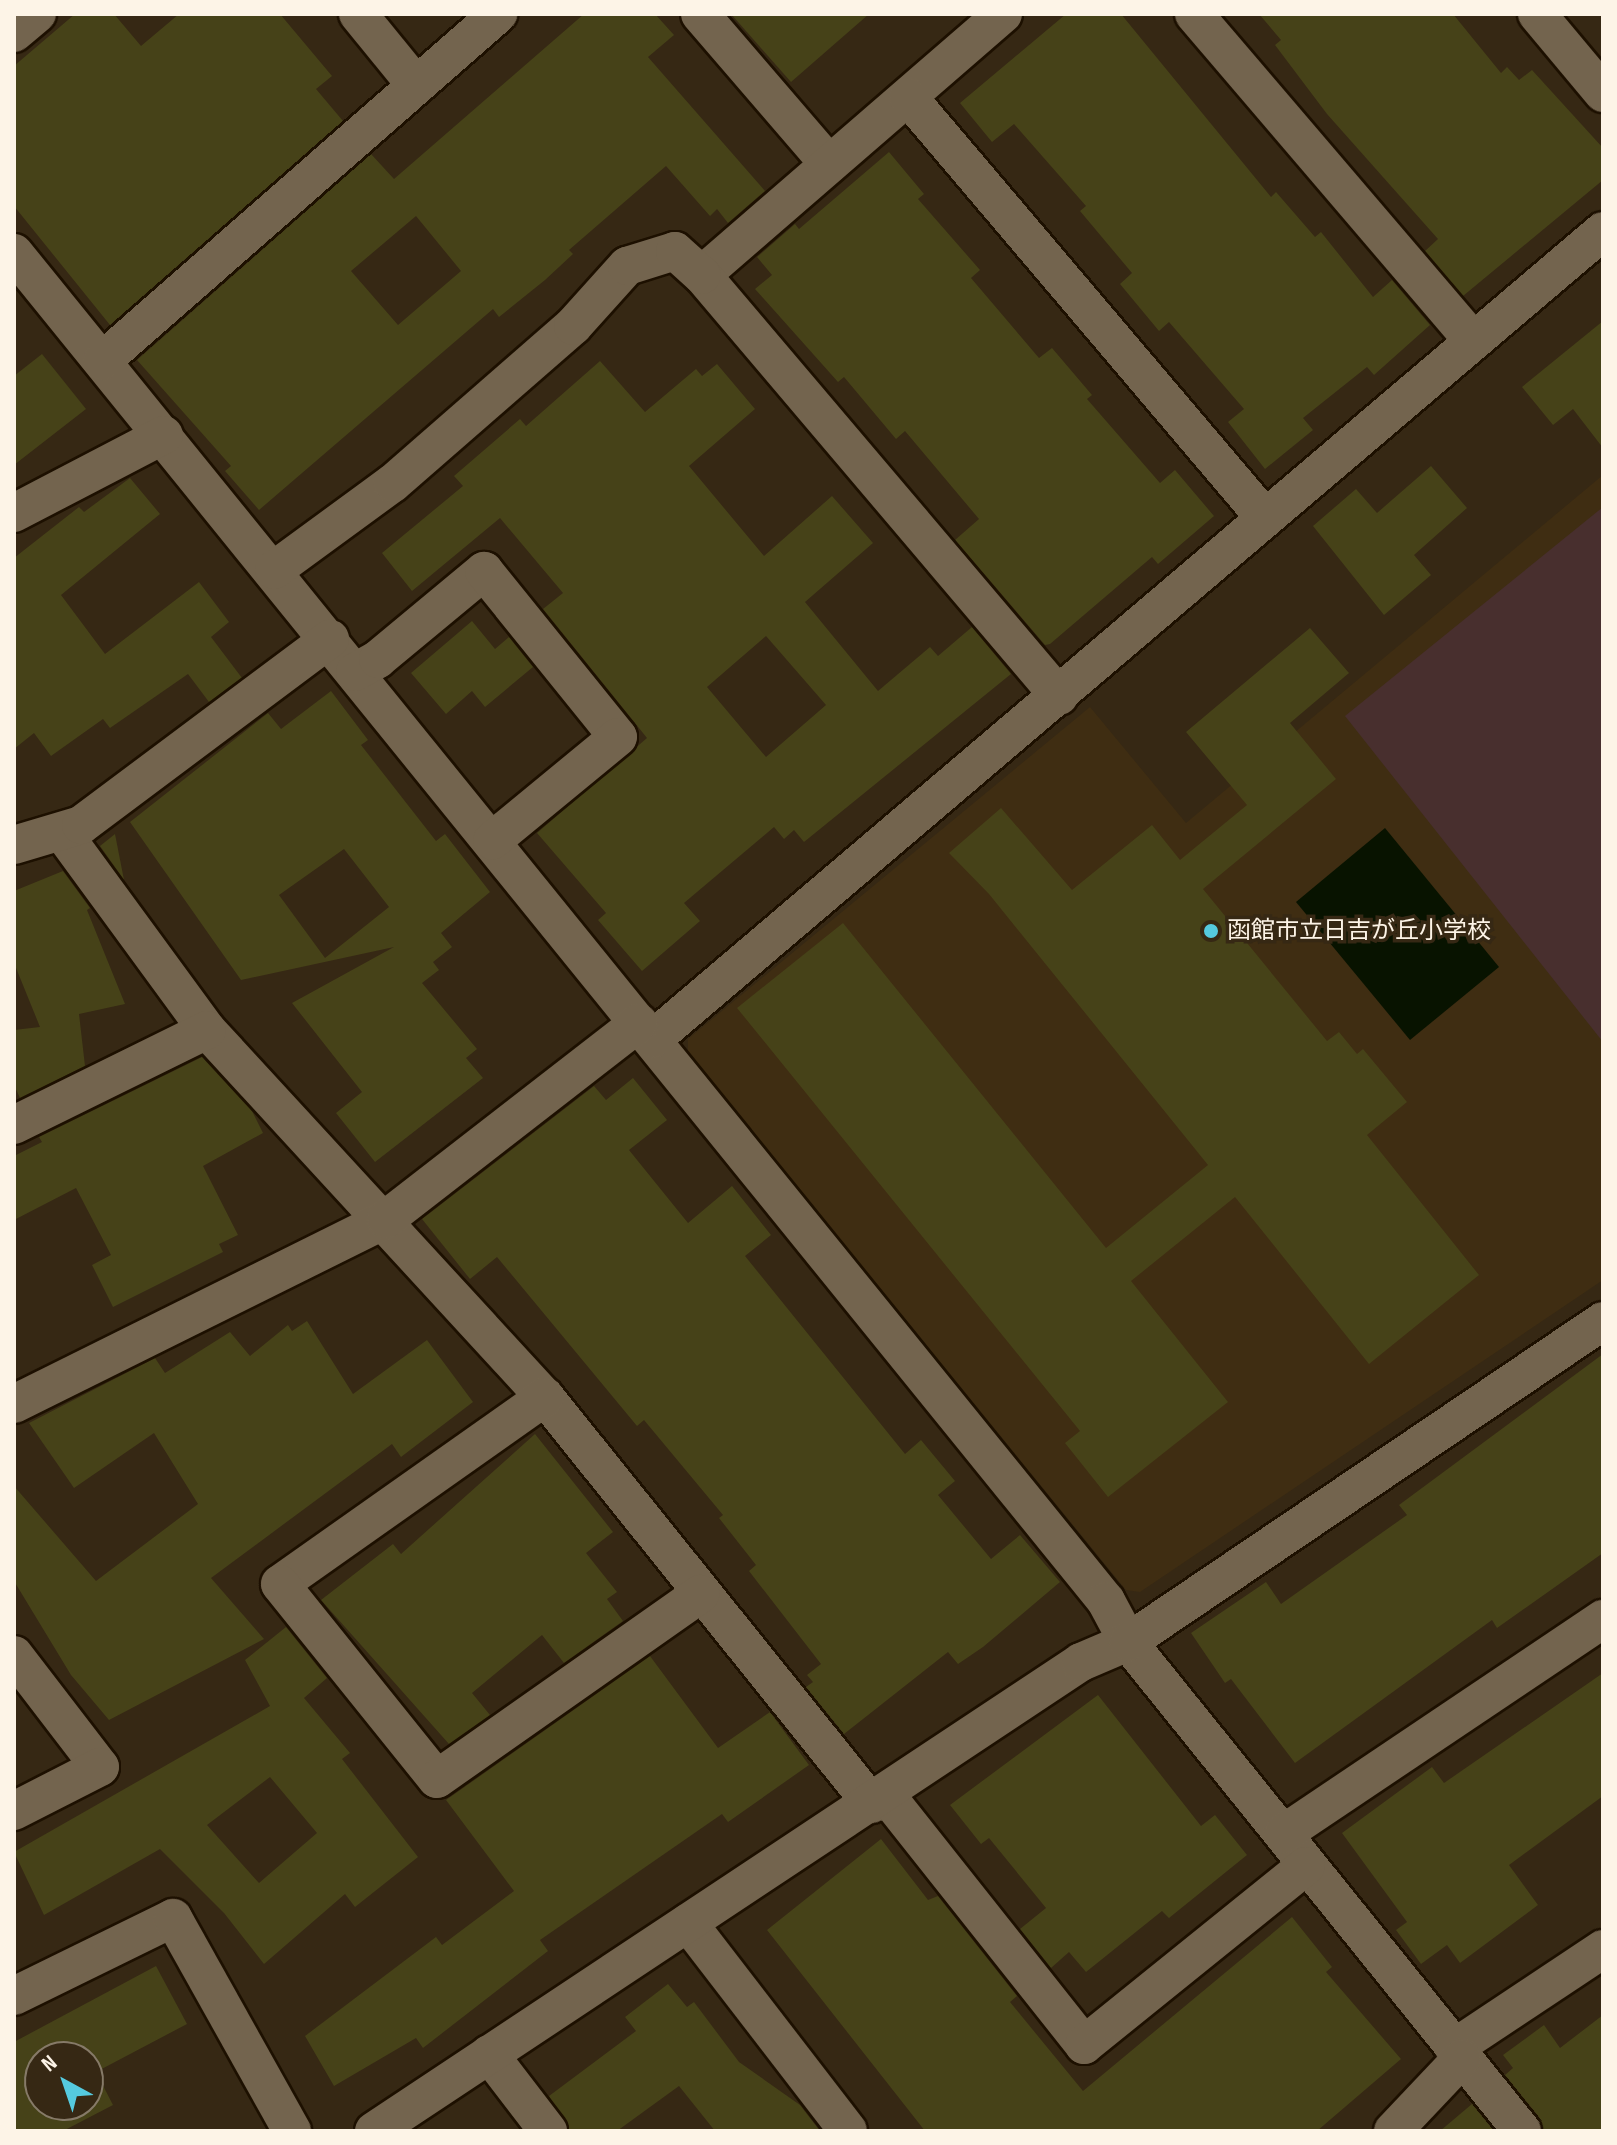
<!DOCTYPE html>
<meta charset="utf-8">
<style>
body{margin:0}
#map{position:relative;width:1617px;height:2145px;overflow:hidden;background:#362814;font-family:"Sofia Sans Condensed","Noto Sans JP",sans-serif}
div>[style]{position:absolute}
.built>*{inset:0;background:#3f2d12}
.green>*{inset:0;background:#482f2e}
.water>*{inset:0;background:#081300}
.building>*{inset:0;background:#464218}
.roads{filter:drop-shadow(2px 0 #1d1000) drop-shadow(-2px 0 #1d1000) drop-shadow(0 2px #1d1000) drop-shadow(0 -2px #1d1000)}
.street>*{height:38px;margin:-19px;padding:0 19px;transform-origin:19px;border-radius:19px;background:#73644e}
.dots>*{width:22px;height:22px;translate:-50% -50%;box-sizing:border-box;border:4px solid #362814;border-radius:50%}
span{translate:-50% -50%;white-space:nowrap;text-align:center;line-height:1.15;-webkit-text-stroke:7px #362814;paint-order:stroke}
.poi-label{font-size:24px;color:#fdf4e7}
.left{translate:0 -50%;text-align:left}
.frame{position:absolute;inset:0;border:16px solid #fdf4e7;pointer-events:none}
.north{position:absolute;left:24px;top:2041px;width:80px;height:80px;box-sizing:border-box;background:#362814;border:2px solid #867a68;border-radius:50%;rotate:320deg;font-size:22px;font-weight:700;line-height:32px;text-align:center;color:#fdf4e7}
.north::after{content:'';display:block;margin:auto;width:28px;height:36px;background:#55cadf;clip-path:polygon(50% 0,100% 100%,50% 72%,0 100%)}
</style>
<div id="map">
<div class="built">
<div style="clip-path:polygon(1603px 475px,1603px 1280px,1140px 1592px,1126px 1590px,688px 1053px,688px 1039px,1090px 707px,1186px 823px)"></div>
</div>
<div class="green">
<div style="clip-path:polygon(1603px 507px,1603px 1042px,1345px 716px)"></div>
</div>
<div class="water">
<div style="clip-path:polygon(1385px 828px,1499px 967px,1410px 1040px,1296px 902px)"></div>
</div>
<div class="building">
<div style="clip-path:polygon(75px 14px,114px 14px,141px 46px,179px 14px,280px 14px,332px 76px,316px 89px,343px 121px,110px 325px,14px 206px,14px 66px)"></div>
<div style="clip-path:polygon(evenodd,584px 14px,655px 14px,674px 35px,648px 57px,765px 191px,728px 223px,717px 209px,710px 216px,666px 166px,569px 250px,573px 254px,545px 280px,499px 317px,493px 309px,259px 510px,225px 471px,231px 466px,137px 360px,371px 154px,394px 179px,584px 14px,416px 216px,461px 271px,398px 325px,351px 271px,416px 216px)"></div>
<div style="clip-path:polygon(731px 14px,869px 14px,791px 82px)"></div>
<div style="clip-path:polygon(1066px 14px,1121px 14px,1271px 197px,1276px 192px,1315px 237px,1321px 232px,1373px 297px,1392px 280px,1430px 325px,1374px 375px,1367px 367px,1303px 418px,1313px 430px,1265px 469px,1228px 422px,1244px 409px,1169px 322px,1159px 331px,1120px 284px,1132px 273px,1080px 211px,1086px 206px,1014px 124px,992px 142px,960px 103px)"></div>
<div style="clip-path:polygon(1259px 14px,1453px 14px,1501px 73px,1507px 67px,1519px 80px,1532px 70px,1603px 148px,1603px 180px,1463px 296px,1425px 251px,1438px 239px,1327px 114px,1275px 45px,1281px 40px)"></div>
<div style="clip-path:polygon(889px 152px,924px 194px,918px 199px,980px 270px,971px 278px,1039px 358px,1052px 348px,1092px 395px,1087px 399px,1160px 483px,1175px 470px,1214px 516px,1158px 564px,1152px 557px,1050px 644px,1045px 645px,955px 540px,979px 519px,905px 431px,896px 439px,844px 377px,838px 382px,755px 289px,772px 275px,757px 257px,795px 224px,799px 229px)"></div>
<div style="clip-path:polygon(1603px 321px,1603px 448px,1573px 409px,1553px 425px,1522px 387px)"></div>
<div style="clip-path:polygon(42px 354px,86px 409px,14px 465px,14px 376px)"></div>
<div style="clip-path:polygon(evenodd,600px 361px,645px 412px,696px 369px,702px 376px,717px 364px,755px 409px,689px 466px,764px 556px,832px 496px,873px 543px,805px 602px,878px 691px,930px 647px,938px 656px,972px 627px,1011px 674px,804px 842px,794px 830px,784px 839px,774px 827px,684px 903px,700px 921px,642px 971px,598px 920px,606px 913px,537px 833px,647px 738px,543px 609px,563px 593px,500px 518px,412px 591px,382px 553px,463px 486px,454px 476px,520px 419px,526px 426px,600px 361px,766px 636px,826px 705px,766px 757px,707px 687px,766px 636px)"></div>
<div style="clip-path:polygon(1431px 466px,1467px 508px,1414px 555px,1431px 575px,1384px 615px,1313px 526px,1356px 489px,1377px 513px)"></div>
<div style="clip-path:polygon(130px 478px,160px 514px,61px 595px,105px 654px,199px 582px,229px 622px,211px 637px,242px 678px,209px 702px,188px 674px,110px 728px,103px 719px,51px 756px,34px 733px,14px 749px,14px 558px,79px 507px,84px 512px)"></div>
<div style="clip-path:polygon(472px 621px,495px 649px,509px 637px,533px 667px,485px 707px,472px 691px,446px 714px,411px 673px)"></div>
<div style="clip-path:polygon(1310px 628px,1349px 673px,1290px 723px,1336px 779px,1203px 889px,1327px 1041px,1339px 1032px,1357px 1054px,1363px 1049px,1407px 1102px,1367px 1135px,1479px 1275px,1369px 1364px,1235px 1197px,1131px 1281px,1228px 1402px,1108px 1497px,1065px 1443px,1080px 1431px,737px 1008px,843px 923px,1106px 1248px,1208px 1165px,989px 894px,949px 853px,1001px 808px,1072px 890px,1152px 825px,1180px 860px,1247px 805px,1186px 732px)"></div>
<div style="clip-path:polygon(evenodd,331px 691px,368px 740px,361px 745px,436px 841px,445px 834px,490px 892px,441px 933px,452px 947px,433px 962px,439px 970px,422px 983px,477px 1049px,466px 1058px,483px 1078px,375px 1162px,336px 1113px,362px 1092px,292px 1003px,394px 947px,241px 980px,130px 822px,268px 713px,281px 729px,331px 691px,344px 849px,389px 907px,325px 958px,279px 895px,344px 849px)"></div>
<div style="clip-path:polygon(115px 834px,124px 880px,100px 846px)"></div>
<div style="clip-path:polygon(63px 871px,90px 908px,87px 910px,125px 1004px,79px 1014px,85px 1066px,20px 1098px,14px 1085px,14px 1030px,40px 1027px,14px 963px,14px 891px)"></div>
<div style="clip-path:polygon(202px 1057px,252px 1111px,263px 1133px,203px 1166px,238px 1235px,219px 1244px,223px 1252px,113px 1307px,92px 1265px,111px 1255px,76px 1188px,14px 1220px,14px 1156px,42px 1142px,39px 1137px)"></div>
<div style="clip-path:polygon(633px 1078px,667px 1120px,629px 1150px,688px 1223px,732px 1186px,771px 1235px,745px 1256px,905px 1454px,921px 1440px,955px 1481px,938px 1495px,991px 1559px,1020px 1535px,1060px 1582px,983px 1647px,958px 1664px,948px 1652px,844px 1734px,806px 1687px,813px 1682px,807px 1675px,821px 1664px,749px 1571px,756px 1565px,719px 1518px,723px 1515px,644px 1420px,637px 1426px,497px 1257px,470px 1279px,422px 1219px,594px 1086px,606px 1100px)"></div>
<div style="clip-path:polygon(307px 1321px,353px 1394px,427px 1340px,473px 1402px,401px 1457px,392px 1444px,211px 1578px,264px 1639px,109px 1720px,71px 1675px,14px 1581px,14px 1486px,96px 1581px,198px 1504px,154px 1433px,74px 1488px,29px 1423px,155px 1358px,165px 1373px,230px 1332px,250px 1356px,288px 1325px,292px 1331px)"></div>
<div style="clip-path:polygon(1603px 1354px,1603px 1553px,1497px 1628px,1492px 1620px,1295px 1763px,1231px 1679px,1225px 1683px,1191px 1633px,1266px 1582px,1281px 1604px,1407px 1515px,1399px 1505px)"></div>
<div style="clip-path:polygon(535px 1434px,613px 1532px,586px 1553px,617px 1592px,607px 1599px,623px 1621px,564px 1663px,542px 1635px,472px 1693px,490px 1715px,449px 1744px,321px 1600px,393px 1544px,401px 1554px)"></div>
<div style="clip-path:polygon(evenodd,286px 1627px,327px 1678px,304px 1698px,350px 1753px,342px 1759px,418px 1857px,355px 1907px,345px 1894px,264px 1964px,224px 1913px,160px 1849px,44px 1915px,14px 1852px,270px 1706px,245px 1660px,286px 1627px,270px 1777px,317px 1833px,259px 1883px,207px 1825px,270px 1777px)"></div>
<div style="clip-path:polygon(650px 1656px,718px 1748px,770px 1712px,809px 1765px,728px 1822px,722px 1814px,540px 1940px,548px 1951px,423px 2048px,416px 2038px,334px 2086px,305px 2036px,436px 1937px,442px 1945px,514px 1891px,446px 1800px)"></div>
<div style="clip-path:polygon(1603px 1673px,1603px 1796px,1509px 1865px,1538px 1905px,1460px 1963px,1447px 1945px,1421px 1964px,1396px 1930px,1407px 1922px,1342px 1833px,1432px 1767px,1444px 1783px)"></div>
<div style="clip-path:polygon(1098px 1695px,1201px 1826px,1215px 1815px,1247px 1855px,1169px 1918px,1162px 1911px,1086px 1972px,1069px 1952px,1051px 1968px,1020px 1929px,1046px 1908px,989px 1838px,981px 1844px,950px 1805px)"></div>
<div style="clip-path:polygon(881px 1839px,928px 1900px,938px 1896px,1017px 1996px,1010px 2002px,1083px 2091px,1292px 1917px,1332px 1967px,1326px 1972px,1401px 2059px,1317px 2131px,925px 2131px,767px 1930px)"></div>
<div style="clip-path:polygon(evenodd,156px 1966px,187px 2024px,96px 2072px,113px 2105px,63px 2131px,14px 2131px,14px 2042px,156px 1966px,40px 2057px,88px 2057px,88px 2105px,40px 2105px,40px 2057px)"></div>
<div style="clip-path:polygon(668px 1984px,687px 2007px,694px 2002px,739px 2062px,800px 2105px,820px 2131px,715px 2131px,679px 2086px,617px 2131px,570px 2131px,549px 2096px,636px 2031px,625px 2017px)"></div>
<div style="clip-path:polygon(1603px 2015px,1603px 2131px,1543px 2131px,1539px 2117px,1505px 2075px,1513px 2068px,1503px 2055px,1544px 2025px,1560px 2048px)"></div>
<div style="clip-path:polygon(1472px 2104px,1494px 2131px,1440px 2131px)"></div>
</div>
<div class="roads">
<div class="street">
<div style="left:358px;top:14px;width:92px;rotate:50.8deg"></div>
<div style="left:700px;top:14px;width:198px;rotate:49.3deg"></div>
<div style="left:1003px;top:14px;width:398px;rotate:139.1deg"></div>
<div style="left:702px;top:275px;width:552px;rotate:49.7deg"></div>
<div style="left:1194px;top:14px;width:430px;rotate:49.5deg"></div>
<div style="left:1537px;top:14px;width:103px;rotate:50.1deg"></div>
<div style="left:14px;top:33px;width:30px;rotate:-40deg"></div>
<div style="left:908px;top:97px;width:552px;rotate:49.7deg"></div>
<div style="left:14px;top:253px;width:1735px;rotate:50.99deg"></div>
<div style="left:1106px;top:1601px;width:47px;rotate:61.8deg"></div>
<div style="left:1128px;top:1642px;width:628px;rotate:51.14deg"></div>
<div style="left:102px;top:361px;width:527px;rotate:-41.23deg"></div>
<div style="left:14px;top:513px;width:169px;rotate:-27.5deg"></div>
<div style="left:274px;top:570px;width:147px;rotate:-36.2deg"></div>
<div style="left:393px;top:483px;width:239px;rotate:-41.1deg"></div>
<div style="left:573px;top:326px;width:81px;rotate:-48deg"></div>
<div style="left:627px;top:266px;width:50px;rotate:-17.4deg"></div>
<div style="left:675px;top:251px;width:36px;rotate:42deg"></div>
<div style="left:355px;top:672px;width:26px;rotate:-29deg"></div>
<div style="left:378px;top:659px;width:138px;rotate:-39.7deg"></div>
<div style="left:484px;top:571px;width:213px;rotate:51.1deg"></div>
<div style="left:618px;top:737px;width:163px;rotate:140.5deg"></div>
<div style="left:62px;top:832px;width:245px;rotate:53.8deg"></div>
<div style="left:207px;top:1030px;width:499px;rotate:47.4deg"></div>
<div style="left:545px;top:1397px;width:522px;rotate:51.22deg"></div>
<div style="left:14px;top:845px;width:70px;rotate:-16.6deg"></div>
<div style="left:81px;top:825px;width:311px;rotate:-36.8deg"></div>
<div style="left:653px;top:1039px;width:1247px;rotate:-40.38deg"></div>
<div style="left:14px;top:1125px;width:215px;rotate:-26.2deg"></div>
<div style="left:545px;top:1397px;width:324px;rotate:144.8deg"></div>
<div style="left:280px;top:1584px;width:250px;rotate:51.2deg"></div>
<div style="left:437px;top:1779px;width:322px;rotate:-35.1deg"></div>
<div style="left:14px;top:1404px;width:415px;rotate:-26.4deg"></div>
<div style="left:386px;top:1219px;width:320px;rotate:-37.8deg"></div>
<div style="left:14px;top:1655px;width:141px;rotate:52.5deg"></div>
<div style="left:100px;top:1767px;width:97px;rotate:152.9deg"></div>
<div style="left:886px;top:1795px;width:319px;rotate:51.6deg"></div>
<div style="left:1084px;top:2045px;width:285px;rotate:-38.9deg"></div>
<div style="left:1283px;top:1834px;width:386px;rotate:-33.9deg"></div>
<div style="left:688px;top:1923px;width:262px;rotate:52.4deg"></div>
<div style="left:14px;top:1996px;width:177px;rotate:-26.1deg"></div>
<div style="left:173px;top:1918px;width:244px;rotate:60.8deg"></div>
<div style="left:1454px;top:2048px;width:179px;rotate:-33.6deg"></div>
<div style="left:489px;top:2054px;width:97px;rotate:52.5deg"></div>
<div style="left:374px;top:2131px;width:848px;rotate:-33.56deg"></div>
<div style="left:1081px;top:1662px;width:51px;rotate:-23.1deg"></div>
<div style="left:1128px;top:1642px;width:573px;rotate:-34.05deg"></div>
<div style="left:1393px;top:2131px;width:100px;rotate:-46.6deg"></div>
</div>
</div>
<div class="dots">
<div style="left:1211px;top:931px;background:#55cadf"></div>
</div>
<div class="poi-label">
<span class="left" style="left:1227px;top:931px">函館市立日吉が丘小学校</span>
</div>
<div class="frame"></div>
<div class="north">N</div>
</div>
